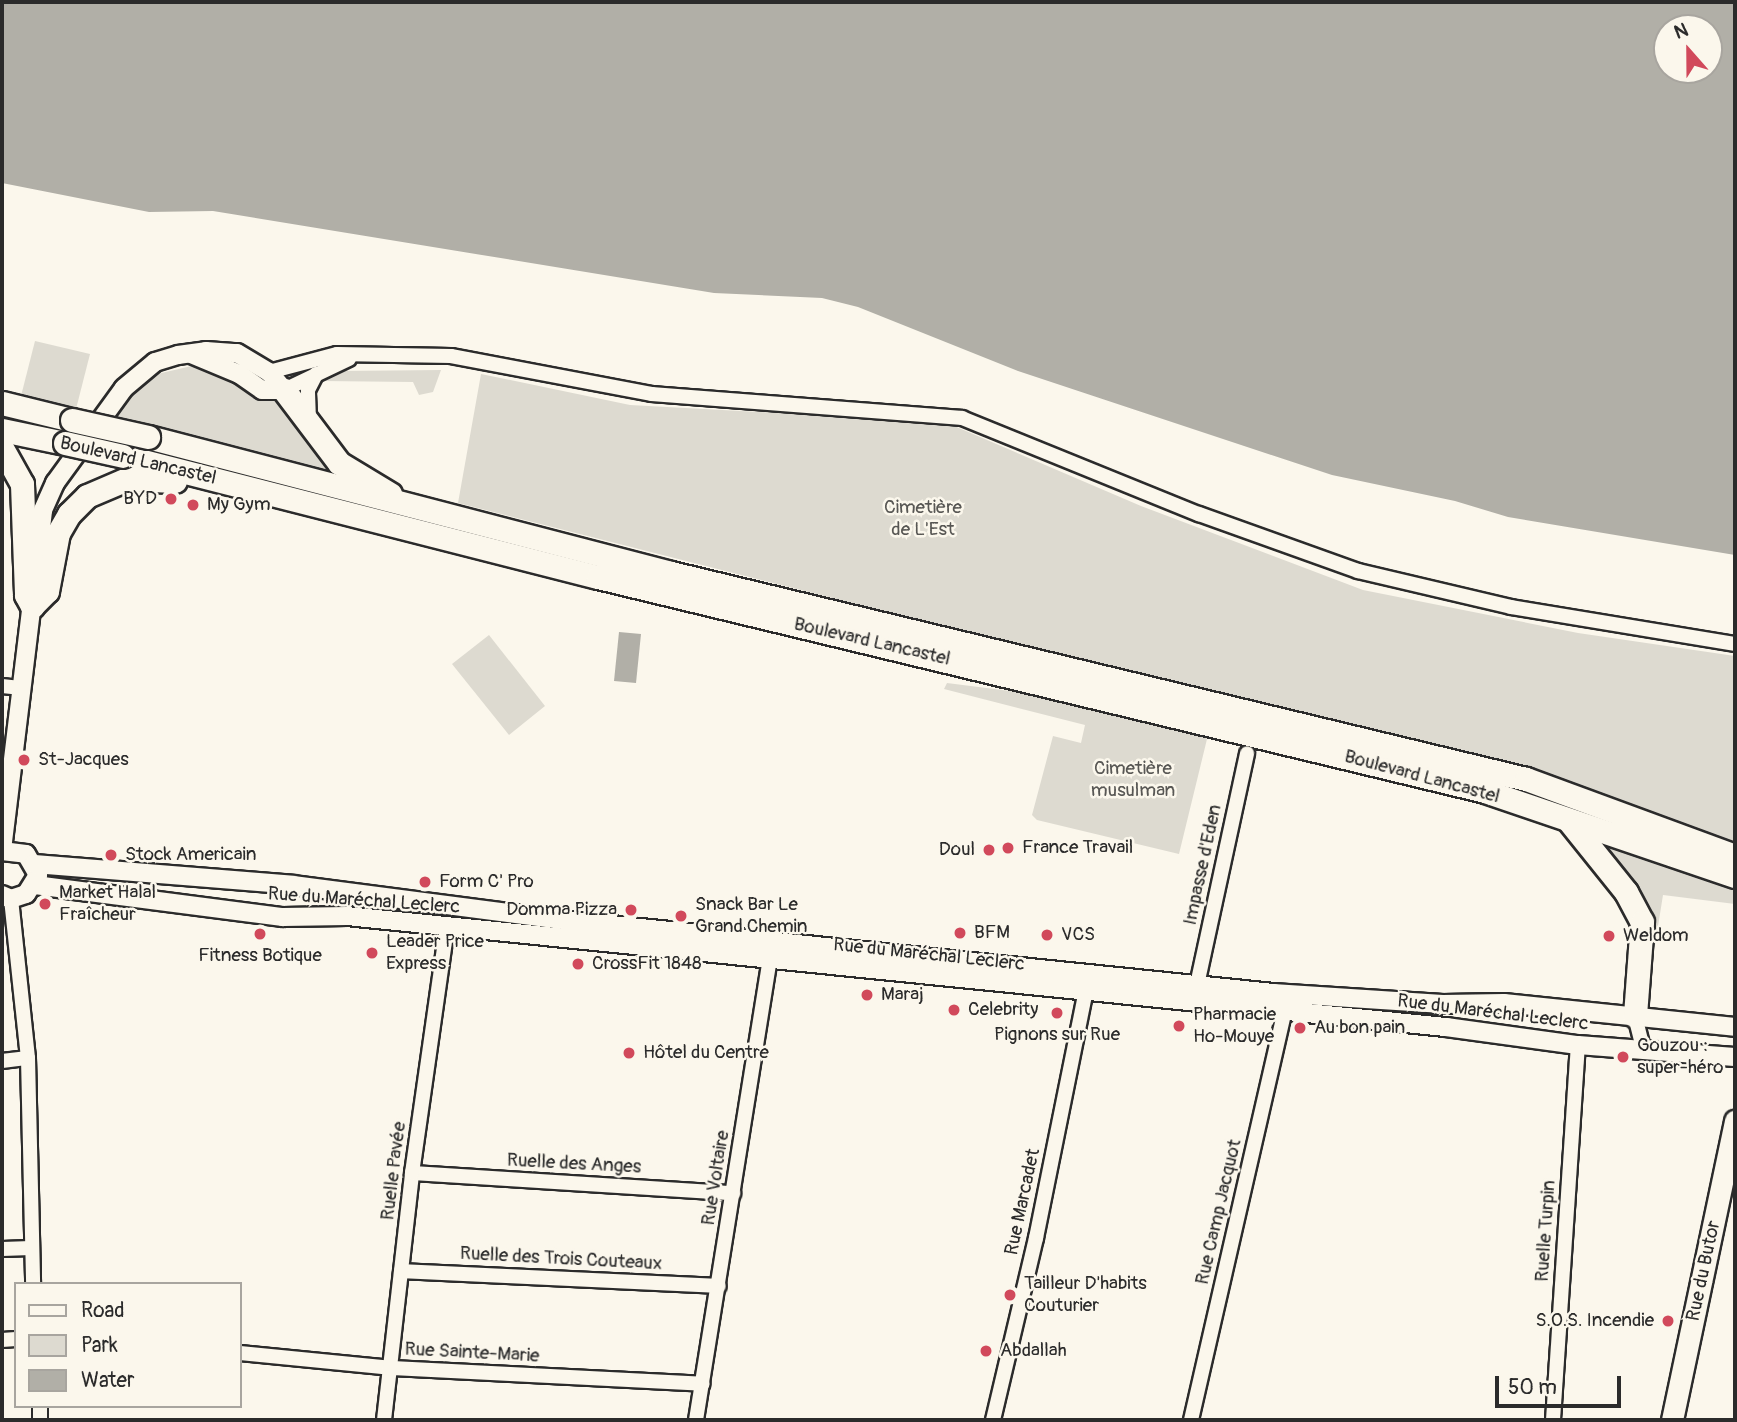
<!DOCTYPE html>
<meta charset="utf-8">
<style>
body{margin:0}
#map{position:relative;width:1737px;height:1422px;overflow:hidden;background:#fbf7ec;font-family:Pangolin,sans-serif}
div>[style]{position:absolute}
.green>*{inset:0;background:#dddad0}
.water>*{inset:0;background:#b1afa7}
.roads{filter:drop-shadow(2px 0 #2b2b2b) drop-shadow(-2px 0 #2b2b2b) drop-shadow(0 2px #2b2b2b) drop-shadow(0 -2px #2b2b2b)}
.minor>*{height:14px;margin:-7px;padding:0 7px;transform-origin:7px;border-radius:7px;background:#fbf7ec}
.tertiary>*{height:18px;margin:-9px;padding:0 9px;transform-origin:9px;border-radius:9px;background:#fbf7ec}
.secondary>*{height:21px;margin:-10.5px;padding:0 10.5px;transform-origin:10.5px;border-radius:10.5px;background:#fbf7ec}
.primary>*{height:23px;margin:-11.5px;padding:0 11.5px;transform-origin:11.5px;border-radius:11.5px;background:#fbf7ec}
.bridges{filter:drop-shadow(2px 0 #2b2b2b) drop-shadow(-2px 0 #2b2b2b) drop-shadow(0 2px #2b2b2b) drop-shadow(0 -2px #2b2b2b)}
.primary-bridge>*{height:23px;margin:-11.5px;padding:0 11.5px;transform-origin:11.5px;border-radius:11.5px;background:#fbf7ec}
.dots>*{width:19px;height:19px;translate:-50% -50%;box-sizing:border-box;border:4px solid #fbf7ec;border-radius:50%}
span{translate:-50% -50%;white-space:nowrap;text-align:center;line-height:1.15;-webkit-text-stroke:5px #fbf7ec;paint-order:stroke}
.street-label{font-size:19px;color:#2b2b2b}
.poi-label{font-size:19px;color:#2b2b2b}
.right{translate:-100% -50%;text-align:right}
.left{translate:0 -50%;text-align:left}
.park-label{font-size:19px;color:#585754}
.frame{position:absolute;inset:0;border:4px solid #2b2b2b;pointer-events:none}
.legend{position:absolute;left:14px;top:1282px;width:228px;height:126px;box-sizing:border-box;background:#fbf7ec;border:2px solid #a8a59f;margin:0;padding:9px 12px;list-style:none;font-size:21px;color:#2b2b2b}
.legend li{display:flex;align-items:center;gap:14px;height:35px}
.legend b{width:35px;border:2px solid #a8a59f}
.north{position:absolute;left:1653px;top:14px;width:70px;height:70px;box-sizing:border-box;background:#fbf7ec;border:2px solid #a8a59f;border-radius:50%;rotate:339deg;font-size:19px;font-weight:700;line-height:28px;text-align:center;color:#2b2b2b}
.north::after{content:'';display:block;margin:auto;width:24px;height:32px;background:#d1495b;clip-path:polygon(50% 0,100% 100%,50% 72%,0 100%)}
.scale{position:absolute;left:1495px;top:1376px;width:126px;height:32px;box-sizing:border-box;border:4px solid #2b2b2b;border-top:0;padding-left:9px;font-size:21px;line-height:24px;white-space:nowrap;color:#2b2b2b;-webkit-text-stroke:5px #fbf7ec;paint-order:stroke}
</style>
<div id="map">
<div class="green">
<div style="clip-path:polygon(35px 341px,90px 354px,76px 409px,21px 396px)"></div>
<div style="clip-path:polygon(196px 365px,209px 367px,271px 400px,285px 397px,343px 477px,116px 418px,132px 396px,157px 374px)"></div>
<div style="clip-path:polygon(441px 370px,433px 392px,419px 395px,413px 382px,322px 381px,338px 371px)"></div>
<div style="clip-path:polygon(481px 374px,630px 405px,945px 422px,1141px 506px,1363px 590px,1578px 633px,1735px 656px,1735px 848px,1439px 751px,1440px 746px,1309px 719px,458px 503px)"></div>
<div style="clip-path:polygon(489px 635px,545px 706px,509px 735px,452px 664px)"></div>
<div style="clip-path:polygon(947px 683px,1072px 699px,1208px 735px,1179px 854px,1037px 820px,1032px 815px,1053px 736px,1081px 743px,1085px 725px,944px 689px)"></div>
<div style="clip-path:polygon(1592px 834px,1735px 890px,1735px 904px,1663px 895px,1649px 983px,1652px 920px)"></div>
</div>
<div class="water">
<div style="clip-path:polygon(evenodd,2px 2px,1735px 2px,1735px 555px,1508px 517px,1455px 501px,1332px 475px,1018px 371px,858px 307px,822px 298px,714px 293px,213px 211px,149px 212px,2px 183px,2px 2px,1667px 28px,1709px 28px,1709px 70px,1667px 70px,1667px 28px)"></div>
<div style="clip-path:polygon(619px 632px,641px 634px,636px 683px,614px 681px)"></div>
</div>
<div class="roads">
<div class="minor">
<div style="left:269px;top:372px;width:70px;rotate:-14.8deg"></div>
<div style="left:337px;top:354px;width:114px;rotate:1deg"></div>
<div style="left:451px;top:356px;width:205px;rotate:10.7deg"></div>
<div style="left:652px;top:394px;width:311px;rotate:4.4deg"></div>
<div style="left:962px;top:418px;width:256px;rotate:22.1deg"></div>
<div style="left:1199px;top:514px;width:169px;rotate:19.7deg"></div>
<div style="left:1358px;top:571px;width:157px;rotate:13.2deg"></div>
<div style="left:1511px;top:607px;width:227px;rotate:9.4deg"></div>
<div style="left:284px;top:390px;width:72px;rotate:-25.5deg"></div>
<div style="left:309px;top:421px;width:31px;rotate:-92deg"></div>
<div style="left:308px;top:390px;width:18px;rotate:-63deg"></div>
<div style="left:2px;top:686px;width:20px;rotate:6deg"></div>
<div style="left:11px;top:899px;width:160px;rotate:83.9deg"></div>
<div style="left:28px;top:1058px;width:226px;rotate:88.7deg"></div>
<div style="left:1197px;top:985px;width:237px;rotate:-77.8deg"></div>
<div style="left:1635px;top:1016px;width:34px;rotate:76deg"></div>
<div style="left:2px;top:1061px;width:26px;rotate:-7deg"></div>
<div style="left:412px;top:1173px;width:322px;rotate:3.6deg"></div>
<div style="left:2px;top:1249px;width:29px;rotate:-2deg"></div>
<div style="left:401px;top:1271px;width:318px;rotate:2.7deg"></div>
<div style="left:2px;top:1340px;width:14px;rotate:-4deg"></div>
<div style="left:240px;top:1353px;width:153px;rotate:5.6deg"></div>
<div style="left:392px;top:1368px;width:311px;rotate:2.9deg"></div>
<div style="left:40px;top:1406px;width:14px;rotate:90deg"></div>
<div style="left:384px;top:1420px;width:249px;rotate:-83.5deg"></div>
<div style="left:412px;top:1173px;width:248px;rotate:-81.9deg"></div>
<div style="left:696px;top:1420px;width:478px;rotate:-80.9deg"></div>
<div style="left:993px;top:1420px;width:187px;rotate:-76.7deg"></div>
<div style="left:1036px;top:1238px;width:252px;rotate:-78.6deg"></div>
<div style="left:1191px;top:1420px;width:417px;rotate:-77.1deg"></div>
<div style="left:1553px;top:1420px;width:376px;rotate:-86.2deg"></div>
</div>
<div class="tertiary">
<div style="left:2px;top:850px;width:342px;rotate:-83.1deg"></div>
<div style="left:43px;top:510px;width:30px;rotate:-66deg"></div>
<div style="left:55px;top:483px;width:117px;rotate:-54deg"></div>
<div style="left:124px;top:388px;width:40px;rotate:-40deg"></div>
<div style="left:155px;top:362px;width:24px;rotate:-17deg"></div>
<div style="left:178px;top:355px;width:28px;rotate:-8deg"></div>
<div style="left:206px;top:351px;width:31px;rotate:4deg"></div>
<div style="left:237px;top:353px;width:37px;rotate:31deg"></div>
<div style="left:269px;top:372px;width:23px;rotate:50deg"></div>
<div style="left:284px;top:390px;width:22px;rotate:180deg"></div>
<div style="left:262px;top:390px;width:28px;rotate:-145deg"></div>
<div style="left:239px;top:374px;width:52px;rotate:-157.4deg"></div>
<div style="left:2px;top:851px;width:24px;rotate:7deg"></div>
<div style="left:26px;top:854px;width:24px;rotate:60deg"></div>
<div style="left:38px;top:875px;width:22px;rotate:122deg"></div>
<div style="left:26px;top:894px;width:16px;rotate:162deg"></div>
<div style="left:11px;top:899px;width:10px;rotate:-156deg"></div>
<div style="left:34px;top:864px;width:260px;rotate:4.6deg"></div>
<div style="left:293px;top:885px;width:272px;rotate:7.4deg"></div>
<div style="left:563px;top:920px;width:714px;rotate:5.87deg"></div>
<div style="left:1273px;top:993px;width:170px;rotate:3.7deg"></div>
<div style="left:1443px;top:1004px;width:61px;rotate:-0.9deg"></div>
<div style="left:1504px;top:1003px;width:232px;rotate:5.9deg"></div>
<div style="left:35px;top:885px;width:250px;rotate:7.4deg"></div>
<div style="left:283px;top:917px;width:64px;rotate:-0.9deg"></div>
<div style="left:347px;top:916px;width:1105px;rotate:5.77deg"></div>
<div style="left:1446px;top:1027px;width:133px;rotate:7.8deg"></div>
<div style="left:1578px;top:1045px;width:157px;rotate:4.4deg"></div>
</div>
<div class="secondary">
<div style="left:1672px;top:1420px;width:306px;rotate:-78.1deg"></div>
</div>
<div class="primary">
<div style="left:284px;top:390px;width:91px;rotate:53deg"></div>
<div style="left:339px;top:463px;width:60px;rotate:31.3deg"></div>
<div style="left:2px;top:403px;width:72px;rotate:13.7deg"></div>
<div style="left:2px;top:430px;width:64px;rotate:11.7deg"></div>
<div style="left:148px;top:437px;width:540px;rotate:14.58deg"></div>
<div style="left:671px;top:573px;width:879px;rotate:13.55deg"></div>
<div style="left:1526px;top:779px;width:223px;rotate:20.2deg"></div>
<div style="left:2px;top:448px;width:41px;rotate:60.9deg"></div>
<div style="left:22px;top:484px;width:111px;rotate:87.9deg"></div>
<div style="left:26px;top:595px;width:13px;rotate:61deg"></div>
<div style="left:32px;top:606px;width:21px;rotate:-45deg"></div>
<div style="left:47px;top:591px;width:59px;rotate:-79.3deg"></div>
<div style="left:58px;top:533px;width:22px;rotate:-60deg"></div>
<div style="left:69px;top:514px;width:25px;rotate:-45deg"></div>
<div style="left:87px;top:496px;width:43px;rotate:-23deg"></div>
<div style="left:127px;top:479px;width:48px;rotate:2.4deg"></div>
<div style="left:123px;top:456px;width:490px;rotate:14.3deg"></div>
<div style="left:598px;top:577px;width:912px;rotate:13.56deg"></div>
<div style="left:1485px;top:791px;width:264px;rotate:18.8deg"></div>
<div style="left:1569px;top:821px;width:91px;rotate:51.2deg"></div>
<div style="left:1626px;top:892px;width:34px;rotate:62deg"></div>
<div style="left:1642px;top:922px;width:94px;rotate:94.3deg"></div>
</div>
</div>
<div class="bridges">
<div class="primary-bridge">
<div style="left:72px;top:420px;width:78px;rotate:12.6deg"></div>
<div style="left:65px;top:443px;width:59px;rotate:12.6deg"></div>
</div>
</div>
<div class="dots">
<div style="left:171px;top:499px;background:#d1495b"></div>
<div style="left:193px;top:505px;background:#d1495b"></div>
<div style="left:24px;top:760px;background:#d1495b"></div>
<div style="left:1008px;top:848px;background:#d1495b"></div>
<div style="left:989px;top:850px;background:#d1495b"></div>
<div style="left:111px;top:855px;background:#d1495b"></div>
<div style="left:425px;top:882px;background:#d1495b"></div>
<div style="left:45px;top:904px;background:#d1495b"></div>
<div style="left:631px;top:910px;background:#d1495b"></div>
<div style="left:681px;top:916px;background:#d1495b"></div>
<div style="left:960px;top:933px;background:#d1495b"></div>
<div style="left:260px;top:934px;background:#d1495b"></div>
<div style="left:1047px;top:935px;background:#d1495b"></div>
<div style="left:1609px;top:936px;background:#d1495b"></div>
<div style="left:372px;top:953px;background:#d1495b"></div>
<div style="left:578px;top:964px;background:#d1495b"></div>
<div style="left:867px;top:995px;background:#d1495b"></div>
<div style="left:954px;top:1010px;background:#d1495b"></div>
<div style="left:1057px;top:1013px;background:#d1495b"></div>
<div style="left:1179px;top:1026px;background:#d1495b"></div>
<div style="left:1300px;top:1028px;background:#d1495b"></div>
<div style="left:629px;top:1053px;background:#d1495b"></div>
<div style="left:1623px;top:1057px;background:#d1495b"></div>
<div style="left:1010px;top:1295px;background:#d1495b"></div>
<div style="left:1668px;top:1321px;background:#d1495b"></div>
<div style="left:986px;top:1351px;background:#d1495b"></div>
</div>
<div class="street-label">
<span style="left:138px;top:461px;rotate:13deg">Boulevard Lancastel</span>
<span style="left:872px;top:642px;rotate:13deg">Boulevard Lancastel</span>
<span style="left:1422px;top:777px;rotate:15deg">Boulevard Lancastel</span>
<span style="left:1203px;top:865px;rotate:-78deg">Impasse d'Eden</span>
<span style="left:364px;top:901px;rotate:4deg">Rue du Maréchal Leclerc</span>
<span style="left:929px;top:955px;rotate:6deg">Rue du Maréchal Leclerc</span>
<span style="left:1493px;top:1013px;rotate:7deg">Rue du Maréchal Leclerc</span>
<span style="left:574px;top:1164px;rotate:3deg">Ruelle des Anges</span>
<span style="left:394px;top:1171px;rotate:-83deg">Ruelle Pavée</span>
<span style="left:716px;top:1178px;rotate:-81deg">Rue Voltaire</span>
<span style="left:1023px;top:1202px;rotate:-78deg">Rue Marcadet</span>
<span style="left:1219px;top:1212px;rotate:-77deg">Rue Camp Jacquot</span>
<span style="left:1546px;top:1231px;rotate:-86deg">Ruelle Turpin</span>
<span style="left:561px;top:1259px;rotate:3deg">Ruelle des Trois Couteaux</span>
<span style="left:1704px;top:1271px;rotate:-78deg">Rue du Butor</span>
<span style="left:472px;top:1353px;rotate:3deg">Rue Sainte-Marie</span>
</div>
<div class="poi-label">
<span class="right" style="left:157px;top:499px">BYD</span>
<span class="left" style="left:207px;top:505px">My Gym</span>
<span class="left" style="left:38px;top:760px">St-Jacques</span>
<span class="left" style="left:1022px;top:848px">France Travail</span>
<span class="right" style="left:975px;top:850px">Doul</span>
<span class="left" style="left:125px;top:855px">Stock Americain</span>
<span class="left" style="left:439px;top:882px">Form C' Pro</span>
<span class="left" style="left:59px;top:904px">Market Halal<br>Fraîcheur</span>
<span class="left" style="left:695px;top:916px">Snack Bar Le<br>Grand Chemin</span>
<span class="right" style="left:617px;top:910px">Domma Pizza</span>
<span class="left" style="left:974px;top:933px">BFM</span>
<span class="left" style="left:1061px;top:935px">VCS</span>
<span class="left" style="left:1623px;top:936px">Weldom</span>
<span class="left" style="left:386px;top:953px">Leader Price<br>Express</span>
<span style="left:260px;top:956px">Fitness Botique</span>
<span class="left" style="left:592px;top:964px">CrossFit 1848</span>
<span class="left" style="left:881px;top:995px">Maraj</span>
<span class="left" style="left:968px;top:1010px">Celebrity</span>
<span class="left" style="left:1193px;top:1026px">Pharmacie<br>Ho-Mouye</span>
<span class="left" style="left:1314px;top:1028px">Au bon pain</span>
<span style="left:1057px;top:1035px">Pignons sur Rue</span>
<span class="left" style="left:1637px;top:1057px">Gouzou :<br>super-héro</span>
<span class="left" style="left:643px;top:1053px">Hôtel du Centre</span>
<span class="left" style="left:1024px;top:1295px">Tailleur D'habits<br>Couturier</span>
<span class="right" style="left:1654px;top:1321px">S.O.S. Incendie</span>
<span class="left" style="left:1000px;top:1351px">Abdallah</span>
</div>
<div class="park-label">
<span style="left:923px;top:519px">Cimetière<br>de L'Est</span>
<span style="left:1133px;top:780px">Cimetière<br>musulman</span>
</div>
<div class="frame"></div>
<ul class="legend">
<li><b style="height:9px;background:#fbf7ec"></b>Road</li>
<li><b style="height:19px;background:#dddad0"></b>Park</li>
<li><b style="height:19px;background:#b1afa7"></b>Water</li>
</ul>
<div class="north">N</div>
<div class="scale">50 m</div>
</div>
